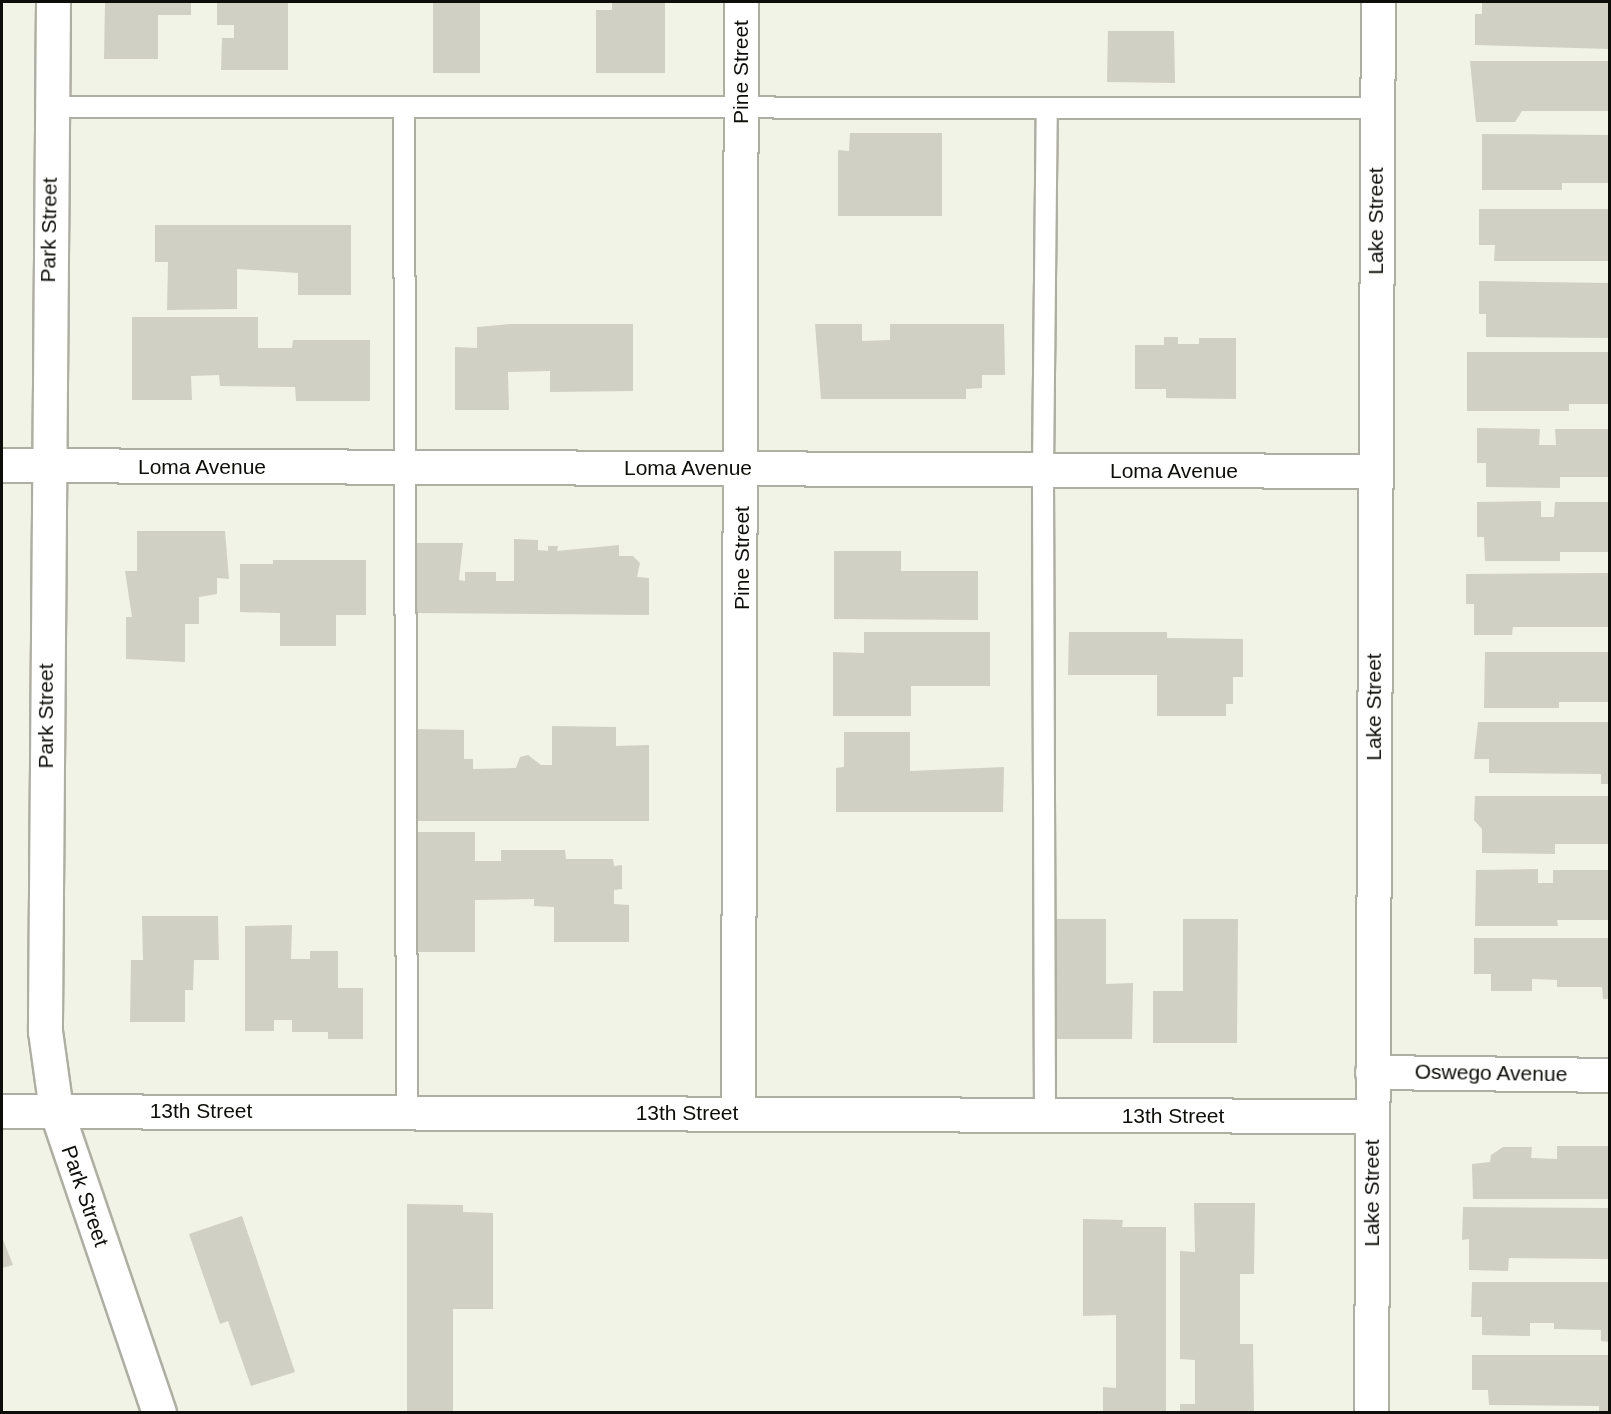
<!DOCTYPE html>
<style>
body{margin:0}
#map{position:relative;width:1611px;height:1414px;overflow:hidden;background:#f2f3e7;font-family:Arial,sans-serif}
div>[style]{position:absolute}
.building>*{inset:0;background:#d0d0c5}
.roads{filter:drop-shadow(2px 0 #aeaea3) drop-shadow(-2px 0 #aeaea3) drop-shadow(0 2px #aeaea3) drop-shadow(0 -2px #aeaea3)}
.service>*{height:20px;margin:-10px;padding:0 10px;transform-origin:10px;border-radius:10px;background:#fff}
.minor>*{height:33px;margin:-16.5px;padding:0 16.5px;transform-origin:16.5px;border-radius:16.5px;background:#fff}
.tertiary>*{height:33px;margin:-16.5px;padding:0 16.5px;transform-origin:16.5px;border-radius:16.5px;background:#fff}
span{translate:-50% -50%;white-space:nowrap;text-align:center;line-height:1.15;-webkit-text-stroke:5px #fff;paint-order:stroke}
.street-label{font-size:21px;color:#0d0d09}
.frame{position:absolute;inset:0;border:3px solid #0d0d09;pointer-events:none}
</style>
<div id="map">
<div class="building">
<div style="clip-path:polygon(105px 2px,191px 2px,191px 15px,158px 15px,158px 59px,104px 59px)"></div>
<div style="clip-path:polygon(217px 2px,288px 2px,288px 70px,221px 70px,222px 38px,234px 38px,234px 25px,217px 25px)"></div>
<div style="clip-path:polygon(433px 2px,480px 2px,480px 73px,433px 73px)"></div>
<div style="clip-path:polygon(612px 2px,665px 2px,665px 73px,596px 73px,596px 10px,612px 10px)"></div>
<div style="clip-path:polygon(1482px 2px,1610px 2px,1610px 49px,1475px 45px,1475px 14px,1482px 14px)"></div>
<div style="clip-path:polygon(1108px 31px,1174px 31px,1175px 83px,1107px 82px)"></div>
<div style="clip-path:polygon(1470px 61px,1610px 61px,1610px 111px,1522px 111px,1515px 122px,1476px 122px)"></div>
<div style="clip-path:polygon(850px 133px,942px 133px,942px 216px,838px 216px,838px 150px,849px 151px)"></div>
<div style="clip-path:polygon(1482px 134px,1610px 135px,1610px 183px,1562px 183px,1562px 190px,1482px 190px)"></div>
<div style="clip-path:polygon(1479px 209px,1610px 209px,1610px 261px,1494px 261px,1495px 245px,1479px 245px)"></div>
<div style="clip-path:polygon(155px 225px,351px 225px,351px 295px,298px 295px,298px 273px,237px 269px,237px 309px,167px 310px,168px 262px,155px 262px)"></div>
<div style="clip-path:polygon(1479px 281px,1610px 283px,1610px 338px,1486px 337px,1486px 314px,1479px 314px)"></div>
<div style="clip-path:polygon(132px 317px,258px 317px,258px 348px,292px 348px,293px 340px,370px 340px,370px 401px,296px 401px,295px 387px,220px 386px,219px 375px,191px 376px,192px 400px,132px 400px)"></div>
<div style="clip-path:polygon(511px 324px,633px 324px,633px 391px,550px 392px,550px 371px,508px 372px,509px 410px,455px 410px,455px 347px,477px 348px,477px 327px)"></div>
<div style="clip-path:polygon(815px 324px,862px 324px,862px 341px,890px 340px,890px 324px,1004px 324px,1005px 375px,982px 375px,982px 388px,966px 389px,966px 399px,821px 399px)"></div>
<div style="clip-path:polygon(1164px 337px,1178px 337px,1178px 344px,1199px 344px,1199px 338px,1236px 338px,1236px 399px,1166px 398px,1166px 389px,1135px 389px,1135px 345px,1164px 345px)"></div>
<div style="clip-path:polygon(1467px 352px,1610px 352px,1610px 404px,1569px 404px,1569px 411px,1467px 411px)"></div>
<div style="clip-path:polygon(1477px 428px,1540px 429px,1539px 445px,1556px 445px,1555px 429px,1610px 429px,1610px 477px,1560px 477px,1560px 488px,1486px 487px,1486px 463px,1477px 463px)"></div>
<div style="clip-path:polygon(1541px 501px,1541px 517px,1554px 517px,1555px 502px,1610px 502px,1610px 552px,1560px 552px,1560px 561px,1485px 561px,1484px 537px,1477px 537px,1477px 502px)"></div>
<div style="clip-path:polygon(137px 531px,225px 531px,229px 579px,217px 578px,217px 594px,199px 597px,199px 624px,185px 624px,185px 662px,126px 659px,126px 617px,132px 617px,125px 571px,137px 571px)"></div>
<div style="clip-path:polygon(514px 539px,538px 540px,538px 550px,548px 551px,548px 546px,558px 546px,557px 551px,619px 545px,619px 556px,633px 556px,640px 563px,637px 577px,649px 578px,649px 615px,413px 613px,412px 543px,463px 543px,459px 580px,465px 581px,465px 572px,496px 572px,496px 581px,514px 581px)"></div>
<div style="clip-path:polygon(834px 551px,901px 551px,901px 571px,978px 571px,978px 620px,834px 619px)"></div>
<div style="clip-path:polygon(273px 560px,366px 560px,366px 615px,336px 615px,336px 646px,280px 646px,280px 613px,240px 612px,240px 564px,273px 564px)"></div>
<div style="clip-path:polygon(1610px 573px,1610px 627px,1513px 627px,1512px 635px,1474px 635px,1474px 604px,1466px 604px,1466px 574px)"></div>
<div style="clip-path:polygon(864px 632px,990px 632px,990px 686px,911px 686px,911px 716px,833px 716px,833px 652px,864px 653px)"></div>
<div style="clip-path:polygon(1069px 632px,1167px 632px,1167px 638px,1243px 639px,1243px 677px,1233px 677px,1233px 704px,1226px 704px,1226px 716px,1157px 716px,1157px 675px,1068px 675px)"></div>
<div style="clip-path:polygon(1485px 652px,1610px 652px,1610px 702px,1559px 702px,1559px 708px,1484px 708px)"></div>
<div style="clip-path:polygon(1478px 722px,1610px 722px,1610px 784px,1601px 784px,1601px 774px,1489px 773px,1489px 759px,1474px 759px)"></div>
<div style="clip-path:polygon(552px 726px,616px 727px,616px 746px,649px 745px,649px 821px,413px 821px,413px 729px,464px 730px,464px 759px,473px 759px,473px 769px,516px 768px,520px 757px,528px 755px,541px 765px,552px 765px)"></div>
<div style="clip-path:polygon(844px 732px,910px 732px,910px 771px,1004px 767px,1003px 812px,836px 812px,836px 768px,844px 767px)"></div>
<div style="clip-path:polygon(1475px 796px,1610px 796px,1610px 844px,1555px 844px,1555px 854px,1482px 853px,1482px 829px,1474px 820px)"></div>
<div style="clip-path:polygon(418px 832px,475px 832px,475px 861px,501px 861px,501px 850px,565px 850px,566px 859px,613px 859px,614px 866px,622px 865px,622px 889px,614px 890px,614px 904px,629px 905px,629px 942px,554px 942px,554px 907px,534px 906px,534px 899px,475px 900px,475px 952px,418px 952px)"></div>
<div style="clip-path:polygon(1538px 869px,1538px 883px,1553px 883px,1553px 870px,1610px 870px,1610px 920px,1557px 920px,1558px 926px,1475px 926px,1476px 870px)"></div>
<div style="clip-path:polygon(142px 916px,218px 916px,219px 960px,194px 960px,193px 990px,185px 990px,185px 1022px,130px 1022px,131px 960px,143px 960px)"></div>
<div style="clip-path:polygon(1052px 919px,1106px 919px,1106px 984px,1133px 983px,1132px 1039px,1047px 1039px)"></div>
<div style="clip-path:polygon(1183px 919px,1238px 919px,1237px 1043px,1153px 1043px,1153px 991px,1183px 991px)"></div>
<div style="clip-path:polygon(292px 925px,291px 959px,310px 959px,310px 951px,338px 951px,338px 988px,363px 988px,363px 1039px,328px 1039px,328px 1032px,292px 1032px,292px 1020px,274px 1020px,274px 1031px,245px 1031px,245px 926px)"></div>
<div style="clip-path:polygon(1474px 938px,1610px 938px,1610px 999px,1603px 999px,1602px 987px,1557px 987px,1557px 980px,1532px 979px,1532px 991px,1491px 991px,1491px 974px,1474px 974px)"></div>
<div style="clip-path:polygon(1557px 1146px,1610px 1146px,1610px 1199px,1473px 1199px,1472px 1164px,1490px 1162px,1491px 1155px,1503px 1147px,1532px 1147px,1531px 1158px,1557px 1159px)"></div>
<div style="clip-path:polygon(1194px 1203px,1255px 1203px,1254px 1274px,1240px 1274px,1240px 1344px,1253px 1344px,1254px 1412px,1180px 1412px,1180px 1404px,1195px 1404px,1195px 1360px,1180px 1359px,1180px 1251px,1195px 1252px)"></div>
<div style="clip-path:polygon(407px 1204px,463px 1205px,463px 1212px,493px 1213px,493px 1309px,453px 1309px,453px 1412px,407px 1412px)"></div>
<div style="clip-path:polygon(1463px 1207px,1610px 1208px,1610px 1259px,1509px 1258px,1508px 1271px,1469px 1270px,1469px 1239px,1462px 1240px)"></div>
<div style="clip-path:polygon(242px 1216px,295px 1372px,251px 1386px,228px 1321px,220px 1324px,189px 1234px)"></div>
<div style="clip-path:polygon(1083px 1219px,1123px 1220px,1122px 1227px,1166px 1227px,1166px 1412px,1103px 1412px,1103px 1387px,1116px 1388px,1116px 1315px,1083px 1316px)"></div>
<div style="clip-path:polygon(2px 1237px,13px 1265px,2px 1268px)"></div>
<div style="clip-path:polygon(1472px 1282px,1610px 1282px,1610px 1342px,1601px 1341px,1601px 1330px,1554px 1329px,1554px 1323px,1530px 1323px,1530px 1336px,1482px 1335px,1482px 1317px,1471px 1317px)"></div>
<div style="clip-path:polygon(1472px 1355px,1610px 1355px,1610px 1412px,1599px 1412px,1599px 1406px,1489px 1405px,1488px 1390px,1472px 1390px)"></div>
</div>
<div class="roads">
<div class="service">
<div style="left:51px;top:107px;width:1326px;rotate:0.04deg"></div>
<div style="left:404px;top:107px;width:1005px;rotate:89.83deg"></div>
<div style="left:1045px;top:1115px;width:645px;rotate:-90.18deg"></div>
<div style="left:1043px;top:470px;width:362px;rotate:-89.4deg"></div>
</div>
<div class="minor">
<div style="left:2px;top:465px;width:1373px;rotate:0.25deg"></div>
<div style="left:1372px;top:1072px;width:238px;rotate:0.7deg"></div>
<div style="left:2px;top:1111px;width:1370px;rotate:0.21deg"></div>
<div style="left:738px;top:1114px;width:1112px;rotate:-89.85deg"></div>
</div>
<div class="tertiary">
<div style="left:53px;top:2px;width:1029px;rotate:90.45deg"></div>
<div style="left:45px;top:1031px;width:80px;rotate:82.1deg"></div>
<div style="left:56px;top:1110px;width:319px;rotate:71.2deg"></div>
<div style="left:1371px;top:1412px;width:1410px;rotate:-89.72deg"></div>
</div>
</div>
<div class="street-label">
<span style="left:741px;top:72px;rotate:-90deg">Pine Street</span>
<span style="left:1376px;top:221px;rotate:-90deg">Lake Street</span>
<span style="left:49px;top:230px;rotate:-89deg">Park Street</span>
<span style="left:202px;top:467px">Loma Avenue</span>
<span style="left:688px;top:468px">Loma Avenue</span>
<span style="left:1174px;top:471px">Loma Avenue</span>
<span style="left:742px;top:558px;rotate:-90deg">Pine Street</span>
<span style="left:1374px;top:707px;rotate:-90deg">Lake Street</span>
<span style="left:46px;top:716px;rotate:-90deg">Park Street</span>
<span style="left:1491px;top:1073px;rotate:1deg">Oswego Avenue</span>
<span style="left:201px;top:1111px">13th Street</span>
<span style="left:687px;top:1113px">13th Street</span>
<span style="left:1173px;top:1116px">13th Street</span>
<span style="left:1372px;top:1193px;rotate:-90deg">Lake Street</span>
<span style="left:85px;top:1196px;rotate:71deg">Park Street</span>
</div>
<div class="frame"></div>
</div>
